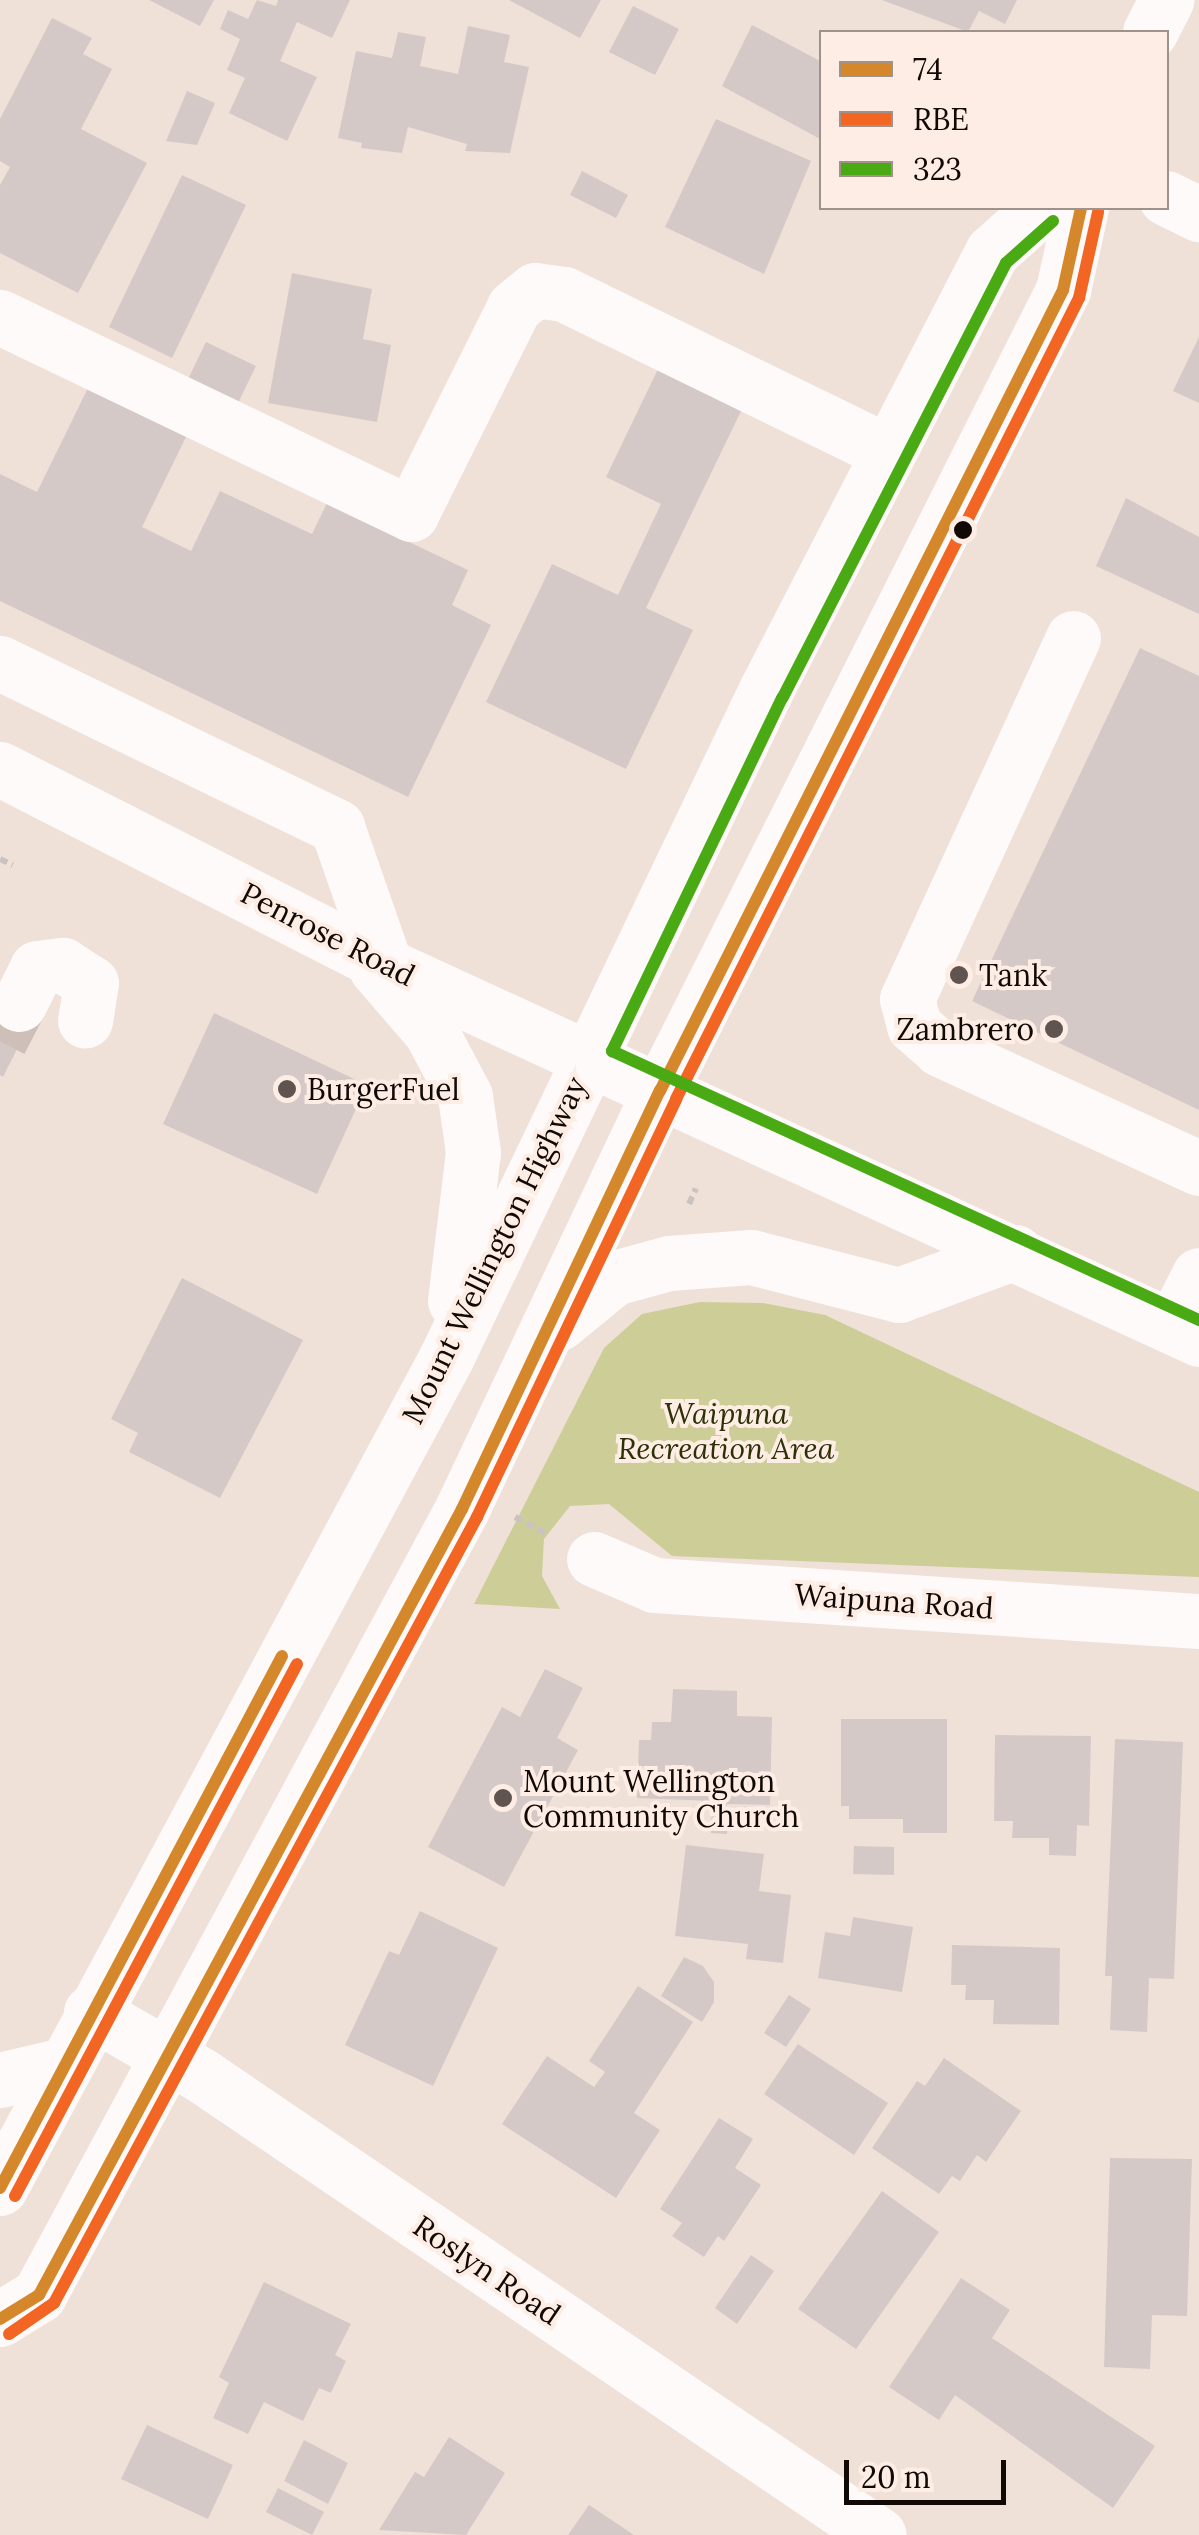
<!DOCTYPE html>
<style>
body{margin:0}
#map{position:relative;width:1199px;height:2535px;overflow:hidden;background:#efe0d8;font-family:Lora,serif}
div>[style]{position:absolute}
.green>*{inset:0;background:#cdce97}
.building>*{inset:0;background:#d5c9c8}
.minor-tunnel>*{height:55px;margin-top:-27.5px;transform-origin:0;background:repeating-linear-gradient(90deg,#cec0b8 0 55px,transparent 0 83px)}
.path>*{height:6px;margin-top:-3px;transform-origin:0;background:repeating-linear-gradient(90deg,#c9c4c1 0 8px,transparent 0 13px)}
.minor>*{height:55px;margin:-27.5px;padding:0 27.5px;transform-origin:27.5px;border-radius:27.5px;background:#fdfaf9}
.major>*{height:55px;margin:-27.5px;padding:0 27.5px;transform-origin:27.5px;border-radius:27.5px;background:#fdfaf9}
.bus-1>*{height:12px;margin:-6px;padding:0 6px;transform-origin:6px;border-radius:6px;background:#d5872c}
.bus-2>*{height:12px;margin:-6px;padding:0 6px;transform-origin:6px;border-radius:6px;background:#f26522}
.bus-3>*{height:12px;margin:-6px;padding:0 6px;transform-origin:6px;border-radius:6px;background:#4aaa14}
.dots>*{width:28px;height:28px;translate:-50% -50%;box-sizing:border-box;border:5px solid #fdede4;border-radius:50%}
span{translate:-50% -50%;white-space:nowrap;text-align:center;line-height:1.15;-webkit-text-stroke:8px #fdede4;paint-order:stroke}
.street-label{font-size:30px;color:#110905}
.poi-label{font-size:30px;color:#110905}
.left{translate:0 -50%;text-align:left}
.right{translate:-100% -50%;text-align:right}
.park-label{font-size:30px;color:#2c3106;font-style:italic}
.legend{position:absolute;left:819px;top:30px;width:350px;height:180px;box-sizing:border-box;background:#fdede4;border:2px solid #9f928b;margin:0;padding:12px 18px;list-style:none;font-size:30px;color:#110905}
.legend li{display:flex;align-items:center;gap:20px;height:50px}
.legend b{width:50px;border:2px solid #9f928b}
.scale{position:absolute;left:844px;top:2460px;width:162px;height:45px;box-sizing:border-box;border:5px solid #110905;border-top:0;padding-left:12px;font-size:30px;line-height:35px;white-space:nowrap;color:#110905;-webkit-text-stroke:8px #fdede4;paint-order:stroke}
</style>
<div id="map">
<div class="green">
<div style="clip-path:polygon(700px 1302px,763px 1303px,825px 1315px,1199px 1492px,1199px 1577px,672px 1556px,609px 1504px,570px 1506px,544px 1539px,542px 1576px,560px 1609px,474px 1604px,604px 1348px,642px 1314px)"></div>
</div>
<div class="building">
<div style="clip-path:polygon(149px 0,214px 0,200px 26px)"></div>
<div style="clip-path:polygon(257px 0,276px 6px,278px 0,350px 0,332px 38px,297px 22px,280px 61px,317px 77px,287px 141px,229px 113px,245px 78px,227px 70px,240px 39px,220px 29px,228px 10px,248px 19px)"></div>
<div style="clip-path:polygon(509px 0,601px 0,580px 38px)"></div>
<div style="clip-path:polygon(882px 0,1017px 0,1005px 24px,979px 11px,968px 32px)"></div>
<div style="clip-path:polygon(633px 6px,679px 29px,655px 75px,609px 52px)"></div>
<div style="clip-path:polygon(52px 18px,92px 38px,83px 54px,112px 69px,81px 129px,147px 163px,78px 293px,0 253px,0 185px,10px 167px,0 161px,0 119px)"></div>
<div style="clip-path:polygon(752px 25px,822px 62px,822px 140px,722px 86px)"></div>
<div style="clip-path:polygon(468px 26px,510px 35px,504px 62px,529px 67px,510px 153px,465px 151px,467px 144px,408px 127px,402px 153px,361px 148px,362px 143px,338px 138px,356px 51px,392px 58px,398px 32px,426px 37px,420px 66px,458px 74px)"></div>
<div style="clip-path:polygon(187px 91px,215px 103px,197px 145px,166px 141px)"></div>
<div style="clip-path:polygon(716px 119px,811px 161px,764px 274px,665px 227px)"></div>
<div style="clip-path:polygon(582px 171px,628px 195px,616px 218px,570px 195px)"></div>
<div style="clip-path:polygon(182px 175px,246px 205px,172px 358px,109px 327px)"></div>
<div style="clip-path:polygon(292px 273px,372px 289px,363px 339px,391px 345px,377px 422px,268px 403px)"></div>
<div style="clip-path:polygon(1199px 337px,1199px 403px,1173px 391px)"></div>
<div style="clip-path:polygon(206px 342px,256px 366px,238px 403px,188px 379px)"></div>
<div style="clip-path:polygon(659px 367px,743px 407px,646px 608px,693px 630px,626px 769px,486px 702px,552px 564px,618px 595px,661px 504px,606px 477px)"></div>
<div style="clip-path:polygon(88px 388px,187px 435px,142px 527px,191px 551px,220px 491px,312px 534px,327px 503px,468px 570px,452px 605px,491px 625px,408px 797px,0 601px,0 474px,37px 492px)"></div>
<div style="clip-path:polygon(1126px 498px,1199px 537px,1199px 614px,1096px 566px)"></div>
<div style="clip-path:polygon(1140px 648px,1199px 676px,1199px 1110px,972px 1001px)"></div>
<div style="clip-path:polygon(0 1000px,36px 1012px,3px 1077px,0 1075px)"></div>
<div style="clip-path:polygon(214px 1013px,367px 1085px,317px 1194px,163px 1124px)"></div>
<div style="clip-path:polygon(182px 1278px,303px 1340px,220px 1498px,129px 1452px,138px 1433px,111px 1419px)"></div>
<div style="clip-path:polygon(545px 1669px,583px 1688px,557px 1738px,578px 1750px,504px 1887px,428px 1847px,502px 1707px,520px 1717px)"></div>
<div style="clip-path:polygon(673px 1689px,737px 1691px,737px 1716px,772px 1717px,770px 1805px,727px 1804px,727px 1834px,711px 1833px,712px 1801px,637px 1798px,639px 1740px,651px 1740px,652px 1722px,671px 1722px)"></div>
<div style="clip-path:polygon(841px 1719px,947px 1719px,947px 1833px,903px 1833px,903px 1819px,849px 1819px,849px 1806px,841px 1806px)"></div>
<div style="clip-path:polygon(995px 1735px,1091px 1736px,1089px 1826px,1077px 1825px,1076px 1856px,1049px 1855px,1049px 1838px,1012px 1838px,1013px 1821px,994px 1821px)"></div>
<div style="clip-path:polygon(1115px 1739px,1183px 1742px,1174px 1979px,1149px 1978px,1147px 2032px,1110px 2030px,1112px 1976px,1105px 1976px)"></div>
<div style="clip-path:polygon(686px 1845px,764px 1854px,759px 1891px,791px 1895px,783px 1963px,746px 1959px,748px 1944px,675px 1936px)"></div>
<div style="clip-path:polygon(854px 1846px,894px 1847px,894px 1875px,853px 1874px)"></div>
<div style="clip-path:polygon(420px 1911px,498px 1948px,433px 2086px,345px 2045px,389px 1951px,399px 1955px)"></div>
<div style="clip-path:polygon(853px 1917px,913px 1927px,902px 1992px,818px 1978px,825px 1932px,850px 1936px)"></div>
<div style="clip-path:polygon(952px 1945px,1060px 1948px,1059px 2025px,993px 2024px,994px 2000px,965px 2000px,966px 1985px,951px 1985px)"></div>
<div style="clip-path:polygon(684px 1957px,703px 1966px,714px 1982px,714px 2002px,702px 2022px,661px 1996px)"></div>
<div style="clip-path:polygon(638px 1986px,693px 2022px,634px 2113px,660px 2130px,616px 2198px,502px 2124px,547px 2056px,594px 2087px,605px 2072px,589px 2061px)"></div>
<div style="clip-path:polygon(789px 1995px,811px 2009px,786px 2047px,764px 2033px)"></div>
<div style="clip-path:polygon(798px 2044px,888px 2103px,854px 2155px,764px 2094px)"></div>
<div style="clip-path:polygon(944px 2058px,1021px 2111px,986px 2162px,977px 2155px,960px 2181px,952px 2176px,939px 2194px,872px 2148px,917px 2081px,925px 2086px)"></div>
<div style="clip-path:polygon(719px 2118px,753px 2139px,735px 2168px,761px 2185px,724px 2241px,718px 2236px,704px 2257px,672px 2236px,682px 2223px,660px 2209px)"></div>
<div style="clip-path:polygon(1110px 2158px,1192px 2159px,1187px 2316px,1152px 2315px,1150px 2369px,1104px 2367px)"></div>
<div style="clip-path:polygon(882px 2191px,939px 2232px,856px 2349px,798px 2309px)"></div>
<div style="clip-path:polygon(751px 2255px,774px 2271px,737px 2324px,715px 2308px)"></div>
<div style="clip-path:polygon(961px 2278px,1010px 2310px,992px 2338px,1155px 2446px,1113px 2508px,955px 2395px,939px 2420px,889px 2387px)"></div>
<div style="clip-path:polygon(264px 2282px,351px 2324px,335px 2355px,346px 2361px,331px 2393px,319px 2388px,303px 2421px,264px 2402px,248px 2434px,213px 2418px,229px 2383px,219px 2377px)"></div>
<div style="clip-path:polygon(147px 2425px,233px 2465px,208px 2519px,121px 2479px)"></div>
<div style="clip-path:polygon(449px 2437px,505px 2473px,466px 2535px,379px 2530px,415px 2472px,424px 2477px)"></div>
<div style="clip-path:polygon(304px 2440px,348px 2463px,328px 2504px,284px 2481px)"></div>
<div style="clip-path:polygon(278px 2488px,324px 2512px,312px 2535px,266px 2512px)"></div>
<div style="clip-path:polygon(589px 2505px,634px 2535px,568px 2535px)"></div>
</div>
<div class="minor-tunnel">
<div style="left:0;top:1041px;width:42px;rotate:-62.8deg"></div>
</div>
<div class="path">
<div style="left:0;top:859px;width:14px;rotate:25deg"></div>
<div style="left:689px;top:1204px;width:17px;rotate:-66deg"></div>
<div style="left:515px;top:1517px;width:38px;rotate:28deg"></div>
</div>
<div class="minor">
<div style="left:1166px;top:198px;width:37px;rotate:26deg"></div>
<div style="left:0;top:317px;width:456px;rotate:25.6deg"></div>
<div style="left:411px;top:514px;width:231px;rotate:-63.5deg"></div>
<div style="left:514px;top:307px;width:27px;rotate:-39deg"></div>
<div style="left:535px;top:290px;width:29px;rotate:8deg"></div>
<div style="left:564px;top:294px;width:360px;rotate:26deg"></div>
<div style="left:1073px;top:638px;width:397px;rotate:114.7deg"></div>
<div style="left:907px;top:999px;width:28px;rotate:75deg"></div>
<div style="left:914px;top:1026px;width:35px;rotate:41deg"></div>
<div style="left:940px;top:1049px;width:285px;rotate:24.7deg"></div>
<div style="left:0;top:663px;width:375px;rotate:25.9deg"></div>
<div style="left:337px;top:827px;width:146px;rotate:70.8deg"></div>
<div style="left:19px;top:1004px;width:40px;rotate:-63.4deg"></div>
<div style="left:37px;top:968px;width:26px;rotate:-7deg"></div>
<div style="left:63px;top:965px;width:33px;rotate:33deg"></div>
<div style="left:91px;top:983px;width:38px;rotate:99deg"></div>
<div style="left:1173px;top:1326px;width:57px;rotate:-63deg"></div>
<div style="left:594px;top:1559px;width:65px;rotate:23.4deg"></div>
<div style="left:654px;top:1585px;width:546px;rotate:3.78deg"></div>
<div style="left:91px;top:2012px;width:127px;rotate:29.8deg"></div>
<div style="left:201px;top:2075px;width:819px;rotate:34.16deg"></div>
<div style="left:0;top:2080px;width:65px;rotate:-13.4deg"></div>
</div>
<div class="major">
<div style="left:1150px;top:32px;width:36px;rotate:-63deg"></div>
<div style="left:0;top:769px;width:432px;rotate:27deg"></div>
<div style="left:385px;top:965px;width:896px;rotate:24.68deg"></div>
<div style="left:376px;top:968px;width:84px;rotate:49.3deg"></div>
<div style="left:431px;top:1032px;width:72px;rotate:62deg"></div>
<div style="left:465px;top:1096px;width:57px;rotate:81.9deg"></div>
<div style="left:473px;top:1152px;width:150px;rotate:96.9deg"></div>
<div style="left:559px;top:1323px;width:71px;rotate:-39.3deg"></div>
<div style="left:614px;top:1278px;width:57px;rotate:-15.3deg"></div>
<div style="left:669px;top:1263px;width:82px;rotate:-4.2deg"></div>
<div style="left:751px;top:1257px;width:153px;rotate:14.4deg"></div>
<div style="left:899px;top:1295px;width:124px;rotate:-20.3deg"></div>
<div style="left:0;top:2188px;width:942px;rotate:-61.75deg"></div>
<div style="left:446px;top:1358px;width:741px;rotate:-64.4deg"></div>
<div style="left:766px;top:690px;width:493px;rotate:-62.7deg"></div>
<div style="left:992px;top:252px;width:66px;rotate:-41.9deg"></div>
<div style="left:0;top:2319px;width:46px;rotate:-31.6deg"></div>
<div style="left:39px;top:2295px;width:893px;rotate:-61.71deg"></div>
<div style="left:462px;top:1509px;width:463px;rotate:-64.7deg"></div>
<div style="left:660px;top:1091px;width:897px;rotate:-63.29deg"></div>
<div style="left:1063px;top:290px;width:84px;rotate:-77.6deg"></div>
</div>
<div class="bus-1">
<div style="left:0;top:2188px;width:602px;rotate:-62.07deg"></div>
<div style="left:0;top:2319px;width:46px;rotate:-31.6deg"></div>
<div style="left:39px;top:2295px;width:893px;rotate:-61.71deg"></div>
<div style="left:462px;top:1509px;width:463px;rotate:-64.7deg"></div>
<div style="left:660px;top:1091px;width:897px;rotate:-63.29deg"></div>
<div style="left:1063px;top:290px;width:84px;rotate:-77.6deg"></div>
</div>
<div class="bus-2">
<div style="left:15px;top:2196px;width:602px;rotate:-62.07deg"></div>
<div style="left:9px;top:2334px;width:55px;rotate:-34.6deg"></div>
<div style="left:54px;top:2303px;width:893px;rotate:-61.71deg"></div>
<div style="left:477px;top:1517px;width:463px;rotate:-64.5deg"></div>
<div style="left:676px;top:1099px;width:897px;rotate:-63.29deg"></div>
<div style="left:1079px;top:298px;width:88px;rotate:-77.5deg"></div>
</div>
<div class="bus-3">
<div style="left:1053px;top:221px;width:63px;rotate:138.2deg"></div>
<div style="left:1006px;top:263px;width:489px;rotate:117.2deg"></div>
<div style="left:782px;top:698px;width:392px;rotate:115.7deg"></div>
<div style="left:612px;top:1051px;width:646px;rotate:24.62deg"></div>
</div>
<div class="dots">
<div style="left:963px;top:530px;background:#110905"></div>
<div style="left:959px;top:975px;background:#5f544f"></div>
<div style="left:1054px;top:1029px;background:#5f544f"></div>
<div style="left:287px;top:1089px;background:#5f544f"></div>
<div style="left:503px;top:1798px;background:#5f544f"></div>
</div>
<div class="street-label">
<span style="left:328px;top:934px;rotate:27deg">Penrose Road</span>
<span style="left:494px;top:1250px;rotate:-64deg">Mount Wellington Highway</span>
<span style="left:894px;top:1601px;rotate:4deg">Waipuna Road</span>
<span style="left:487px;top:2270px;rotate:34deg">Roslyn Road</span>
</div>
<div class="poi-label">
<span class="left" style="left:979px;top:975px">Tank</span>
<span class="right" style="left:1034px;top:1029px">Zambrero</span>
<span class="left" style="left:307px;top:1089px">BurgerFuel</span>
<span class="left" style="left:523px;top:1798px">Mount Wellington<br>Community Church</span>
</div>
<div class="park-label">
<span style="left:726px;top:1430px">Waipuna<br>Recreation Area</span>
</div>
<ul class="legend">
<li><b style="height:12px;background:#d5872c"></b>74</li>
<li><b style="height:12px;background:#f26522"></b>RBE</li>
<li><b style="height:12px;background:#4aaa14"></b>323</li>
</ul>
<div class="scale">20 m</div>
</div>
